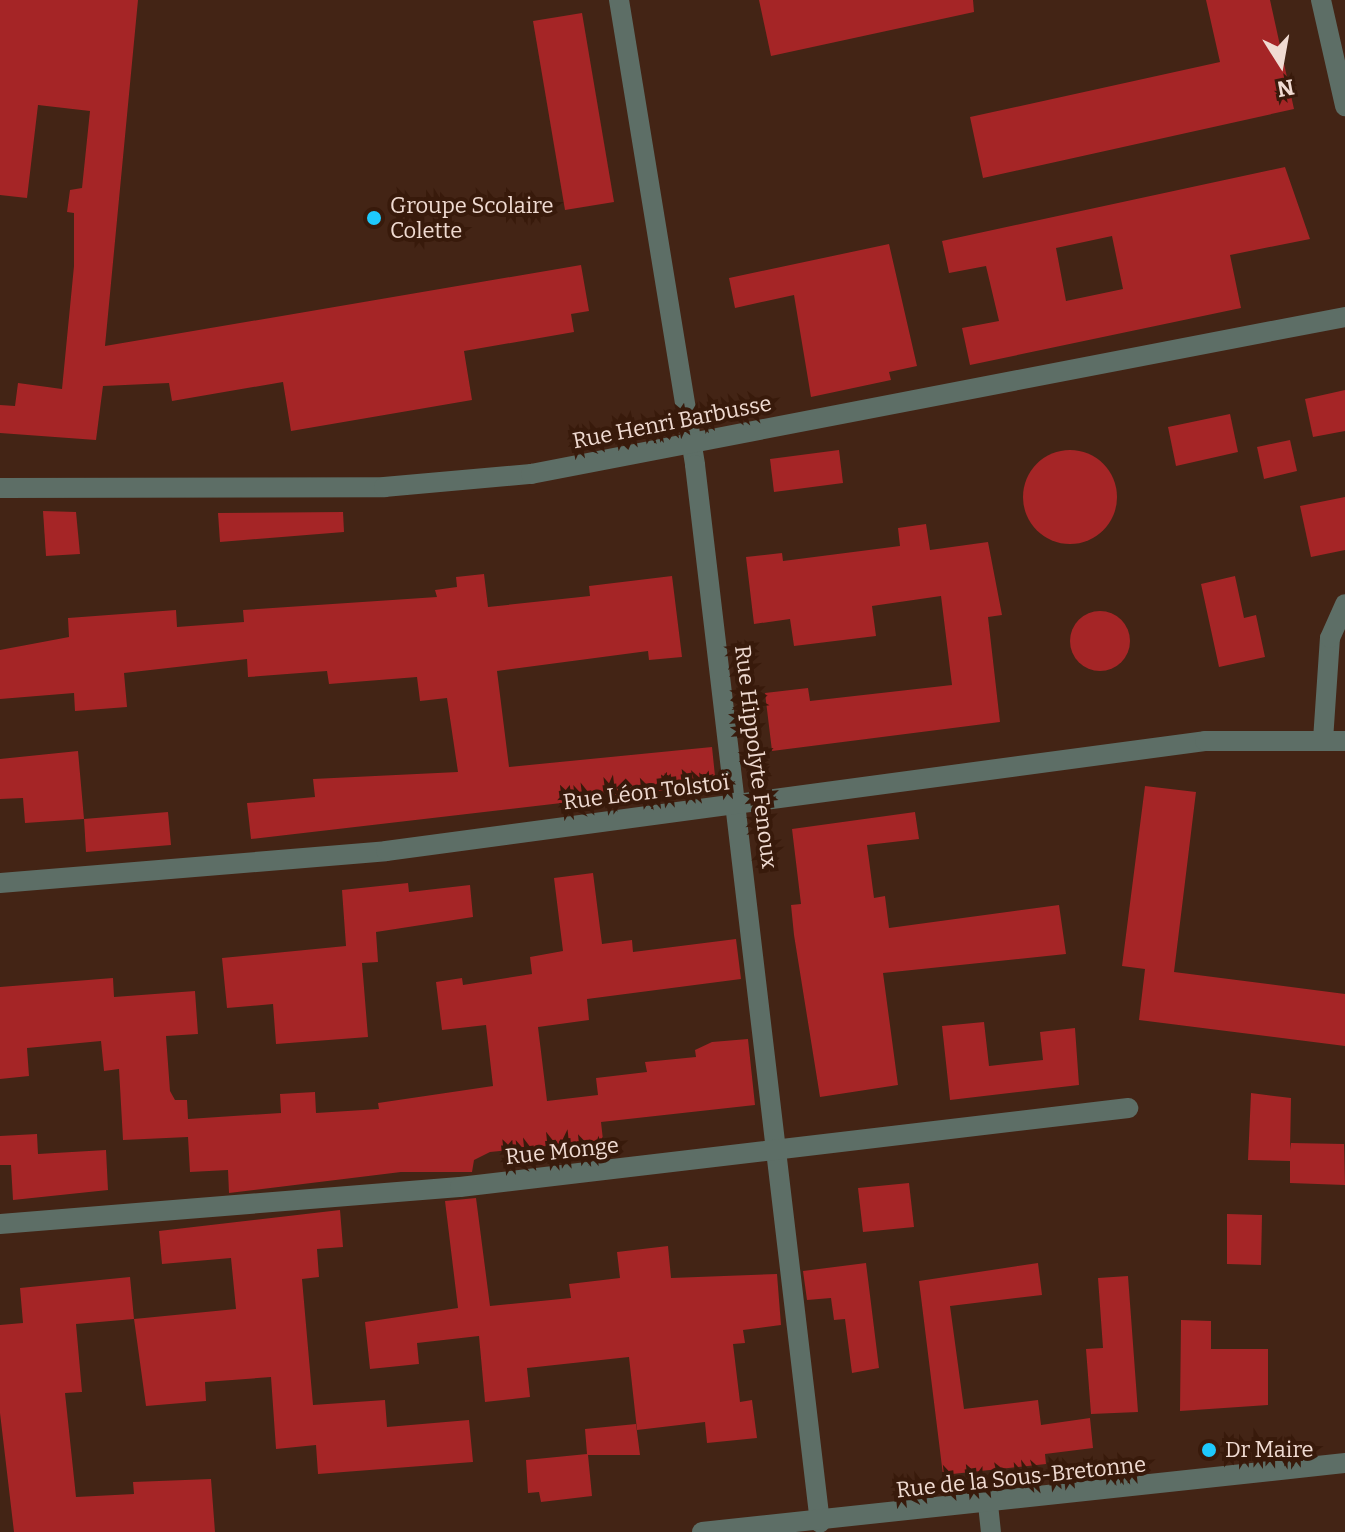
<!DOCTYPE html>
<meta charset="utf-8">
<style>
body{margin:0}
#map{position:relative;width:1345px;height:1532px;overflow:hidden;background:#432415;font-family:Bitter,serif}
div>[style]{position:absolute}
.building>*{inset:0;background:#a52526}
.round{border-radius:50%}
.minor>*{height:20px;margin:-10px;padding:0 10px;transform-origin:10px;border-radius:10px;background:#5d6e66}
.dots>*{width:22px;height:22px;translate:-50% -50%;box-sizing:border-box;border:4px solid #381a0b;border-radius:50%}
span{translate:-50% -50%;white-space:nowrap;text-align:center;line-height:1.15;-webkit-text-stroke:8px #381a0b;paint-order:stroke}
.poi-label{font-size:22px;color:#f0dbd2}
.left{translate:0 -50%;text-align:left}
.street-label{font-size:22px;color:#f0dbd2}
.north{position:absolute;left:1241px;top:24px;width:80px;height:80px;-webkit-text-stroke:6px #381a0b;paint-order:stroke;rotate:169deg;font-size:22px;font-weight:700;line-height:32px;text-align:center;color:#f0dbd2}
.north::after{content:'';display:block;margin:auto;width:28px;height:36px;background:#f0dbd2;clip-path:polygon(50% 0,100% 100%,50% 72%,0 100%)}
</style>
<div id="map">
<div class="building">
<div style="clip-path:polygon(0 0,138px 0,105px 346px,581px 265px,589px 311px,571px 314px,574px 332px,464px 351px,472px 400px,291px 431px,283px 382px,172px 401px,169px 383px,103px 386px,96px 440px,0 433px,0 405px,15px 406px,18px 383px,62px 389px,74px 266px,74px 213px,67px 212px,70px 190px,82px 188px,90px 111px,38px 105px,27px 198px,0 195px)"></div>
<div style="clip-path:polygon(759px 0,973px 0,974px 12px,771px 56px)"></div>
<div style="clip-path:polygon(1206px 0,1270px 0,1294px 109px,983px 178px,970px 117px,1220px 62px)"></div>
<div style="clip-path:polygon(582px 13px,614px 202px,565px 210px,533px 21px)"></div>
<div style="clip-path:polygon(evenodd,1285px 167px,1310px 239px,1230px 255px,1241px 308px,970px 365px,962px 328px,999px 321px,986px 266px,949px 273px,942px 241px,1285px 167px,1112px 236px,1123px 289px,1066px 301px,1056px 248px,1112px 236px)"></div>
<div style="clip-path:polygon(889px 244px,917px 366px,889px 372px,891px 380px,811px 397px,794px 295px,735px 308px,729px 278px)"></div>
<div style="clip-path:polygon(1345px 390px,1345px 431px,1313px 437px,1305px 399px)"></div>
<div style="clip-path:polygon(1230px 414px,1238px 452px,1176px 466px,1168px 427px)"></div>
<div style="clip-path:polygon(1290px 440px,1297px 471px,1264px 479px,1257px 447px)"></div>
<div style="clip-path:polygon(839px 450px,843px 483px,774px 492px,770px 459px)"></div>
<div class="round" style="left:1023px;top:450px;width:94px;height:94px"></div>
<div style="clip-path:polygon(1345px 497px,1345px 550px,1311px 557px,1300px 506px)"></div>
<div style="clip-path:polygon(43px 511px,76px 512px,80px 554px,46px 556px)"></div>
<div style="clip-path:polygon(343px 512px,344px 532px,220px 542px,218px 513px)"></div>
<div style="clip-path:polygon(926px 524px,930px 550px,988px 542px,1002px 615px,988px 617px,1000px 722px,772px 751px,765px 693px,808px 688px,810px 701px,952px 685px,941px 596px,872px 606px,876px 636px,794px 646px,790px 619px,754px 624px,746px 557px,782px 553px,783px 561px,900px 546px,898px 528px)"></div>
<div style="clip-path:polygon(484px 574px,488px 607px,590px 596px,589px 586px,672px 576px,682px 657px,649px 660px,648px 651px,497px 671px,509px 767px,712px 747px,715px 776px,707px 786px,251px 839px,247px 803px,315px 797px,313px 779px,458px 772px,447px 698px,420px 701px,417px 677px,329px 684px,327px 671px,248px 677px,247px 659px,124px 673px,127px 707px,75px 711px,74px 693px,0 699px,0 650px,69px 637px,68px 618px,176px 610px,177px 627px,244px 622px,243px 610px,437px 597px,435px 590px,457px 587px,456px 577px)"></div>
<div style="clip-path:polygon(1235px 576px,1244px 618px,1256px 615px,1265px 657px,1219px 667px,1201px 584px)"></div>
<div class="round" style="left:1070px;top:611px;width:60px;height:60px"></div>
<div style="clip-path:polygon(78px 751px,84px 819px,25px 823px,23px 798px,0 799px,0 759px)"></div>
<div style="clip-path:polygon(1145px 786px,1196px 792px,1174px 972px,1345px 994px,1345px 1046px,1139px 1020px,1145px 969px,1122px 966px)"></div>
<div style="clip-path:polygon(168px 812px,171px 845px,86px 852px,84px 819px)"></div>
<div style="clip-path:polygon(915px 812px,919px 839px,867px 845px,874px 898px,885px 896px,889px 928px,1059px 905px,1066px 954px,883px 973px,898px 1085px,820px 1097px,794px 935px,791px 905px,801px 904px,792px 829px)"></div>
<div style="clip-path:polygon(593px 873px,602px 944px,632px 940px,633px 952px,736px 939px,741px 979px,587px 999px,589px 1020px,538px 1027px,547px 1101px,598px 1095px,596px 1078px,647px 1072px,645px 1062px,696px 1057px,695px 1050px,712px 1042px,748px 1039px,755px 1105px,601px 1122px,603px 1140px,490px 1152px,474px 1160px,472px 1172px,401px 1172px,229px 1193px,228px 1170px,190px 1172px,188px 1137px,123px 1140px,119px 1069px,104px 1071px,101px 1041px,27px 1048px,29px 1076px,0 1079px,0 987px,113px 978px,114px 997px,195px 991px,198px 1034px,166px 1036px,170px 1091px,175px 1100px,187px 1100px,188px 1119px,281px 1113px,280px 1094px,315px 1092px,316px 1113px,379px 1109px,378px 1103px,493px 1086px,486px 1025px,442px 1030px,436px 982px,462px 978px,463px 985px,532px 974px,530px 957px,563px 951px,554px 878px)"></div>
<div style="clip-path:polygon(408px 883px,409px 892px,470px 885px,473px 917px,376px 932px,378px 962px,362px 963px,368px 1037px,276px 1044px,273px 1004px,227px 1008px,222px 958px,346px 946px,342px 890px)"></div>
<div style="clip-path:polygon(984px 1022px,989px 1066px,1043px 1060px,1040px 1032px,1075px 1028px,1079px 1085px,950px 1100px,942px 1026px)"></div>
<div style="clip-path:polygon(1251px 1093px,1291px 1098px,1290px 1150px,1291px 1143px,1344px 1144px,1345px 1185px,1290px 1183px,1290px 1161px,1248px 1160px)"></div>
<div style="clip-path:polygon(37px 1134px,38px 1154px,106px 1150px,108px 1190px,13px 1200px,11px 1165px,0 1165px,0 1136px)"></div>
<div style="clip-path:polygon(909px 1183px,914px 1227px,863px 1232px,858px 1188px)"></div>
<div style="clip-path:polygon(476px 1198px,490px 1306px,571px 1298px,569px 1284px,620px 1278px,617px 1252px,668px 1246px,671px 1278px,777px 1274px,781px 1325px,743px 1330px,745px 1343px,733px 1344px,740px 1402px,752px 1400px,757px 1438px,707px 1443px,705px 1422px,637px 1430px,629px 1357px,527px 1368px,530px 1397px,485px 1402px,479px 1336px,417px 1343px,419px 1364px,370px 1369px,365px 1322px,458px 1308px,445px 1201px)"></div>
<div style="clip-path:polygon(340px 1210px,343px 1247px,317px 1249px,319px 1277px,302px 1279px,313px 1405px,385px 1400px,387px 1427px,469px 1420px,473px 1462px,318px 1474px,316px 1445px,276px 1449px,271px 1377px,205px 1382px,206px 1401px,146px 1406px,134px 1319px,236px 1309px,231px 1258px,162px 1264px,159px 1231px)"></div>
<div style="clip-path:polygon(1227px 1214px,1262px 1215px,1261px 1265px,1227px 1264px)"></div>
<div style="clip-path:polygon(866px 1263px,879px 1368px,852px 1373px,845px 1319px,834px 1320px,831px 1298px,807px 1300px,803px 1271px)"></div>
<div style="clip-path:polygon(1038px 1263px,1042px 1295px,950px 1306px,964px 1409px,1038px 1400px,1041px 1425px,1090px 1418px,1093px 1448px,1045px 1454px,1046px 1464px,943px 1475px,919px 1281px)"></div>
<div style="clip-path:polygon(1128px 1276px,1138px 1412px,1091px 1414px,1086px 1349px,1103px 1348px,1098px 1278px)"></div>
<div style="clip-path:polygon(130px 1277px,134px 1319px,76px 1324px,82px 1392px,65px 1393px,76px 1497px,134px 1494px,133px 1482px,211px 1479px,215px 1532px,14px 1532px,0 1413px,0 1325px,23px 1323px,20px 1288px)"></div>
<div style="clip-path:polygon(1181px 1320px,1211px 1321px,1211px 1349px,1268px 1349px,1268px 1405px,1180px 1411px)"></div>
<div style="clip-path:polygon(636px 1424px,640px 1455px,588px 1455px,592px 1496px,541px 1502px,539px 1492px,528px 1493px,526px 1460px,587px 1454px,585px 1429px)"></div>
</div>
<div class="minor">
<div style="left:619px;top:0;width:471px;rotate:80.7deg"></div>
<div style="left:695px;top:465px;width:1065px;rotate:83.26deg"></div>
<div style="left:1321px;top:0;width:109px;rotate:77.2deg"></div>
<div style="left:0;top:488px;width:384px;rotate:-0.1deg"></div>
<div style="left:384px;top:487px;width:148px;rotate:-5.1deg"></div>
<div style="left:531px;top:474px;width:829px;rotate:-10.92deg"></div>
<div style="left:1323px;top:740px;width:102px;rotate:-86.1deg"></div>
<div style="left:1330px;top:638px;width:37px;rotate:-66deg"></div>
<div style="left:0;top:883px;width:387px;rotate:-4.7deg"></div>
<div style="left:386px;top:851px;width:826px;rotate:-7.65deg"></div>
<div style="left:1205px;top:741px;width:140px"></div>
<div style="left:0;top:1224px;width:461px;rotate:-4.6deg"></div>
<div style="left:460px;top:1187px;width:673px;rotate:-6.74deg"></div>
<div style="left:988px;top:1504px;width:28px;rotate:84deg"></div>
<div style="left:702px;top:1532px;width:647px;rotate:-6.12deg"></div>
</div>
<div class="dots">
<div style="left:374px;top:218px;background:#1ec9fd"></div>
<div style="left:1209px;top:1450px;background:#1ec9fd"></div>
</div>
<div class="poi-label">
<span class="left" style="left:390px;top:218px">Groupe Scolaire<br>Colette</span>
<span class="left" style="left:1225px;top:1450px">Dr Maire</span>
</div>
<div class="street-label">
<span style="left:672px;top:422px;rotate:-11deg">Rue Henri Barbusse</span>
<span style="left:756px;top:757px;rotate:83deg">Rue Hippolyte Fenoux</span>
<span style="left:646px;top:792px;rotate:-7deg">Rue Léon Tolstoï</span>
<span style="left:562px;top:1151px;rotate:-6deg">Rue Monge</span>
<span style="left:1021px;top:1477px;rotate:-6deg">Rue de la Sous-Bretonne</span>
</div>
<div class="north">N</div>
</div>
